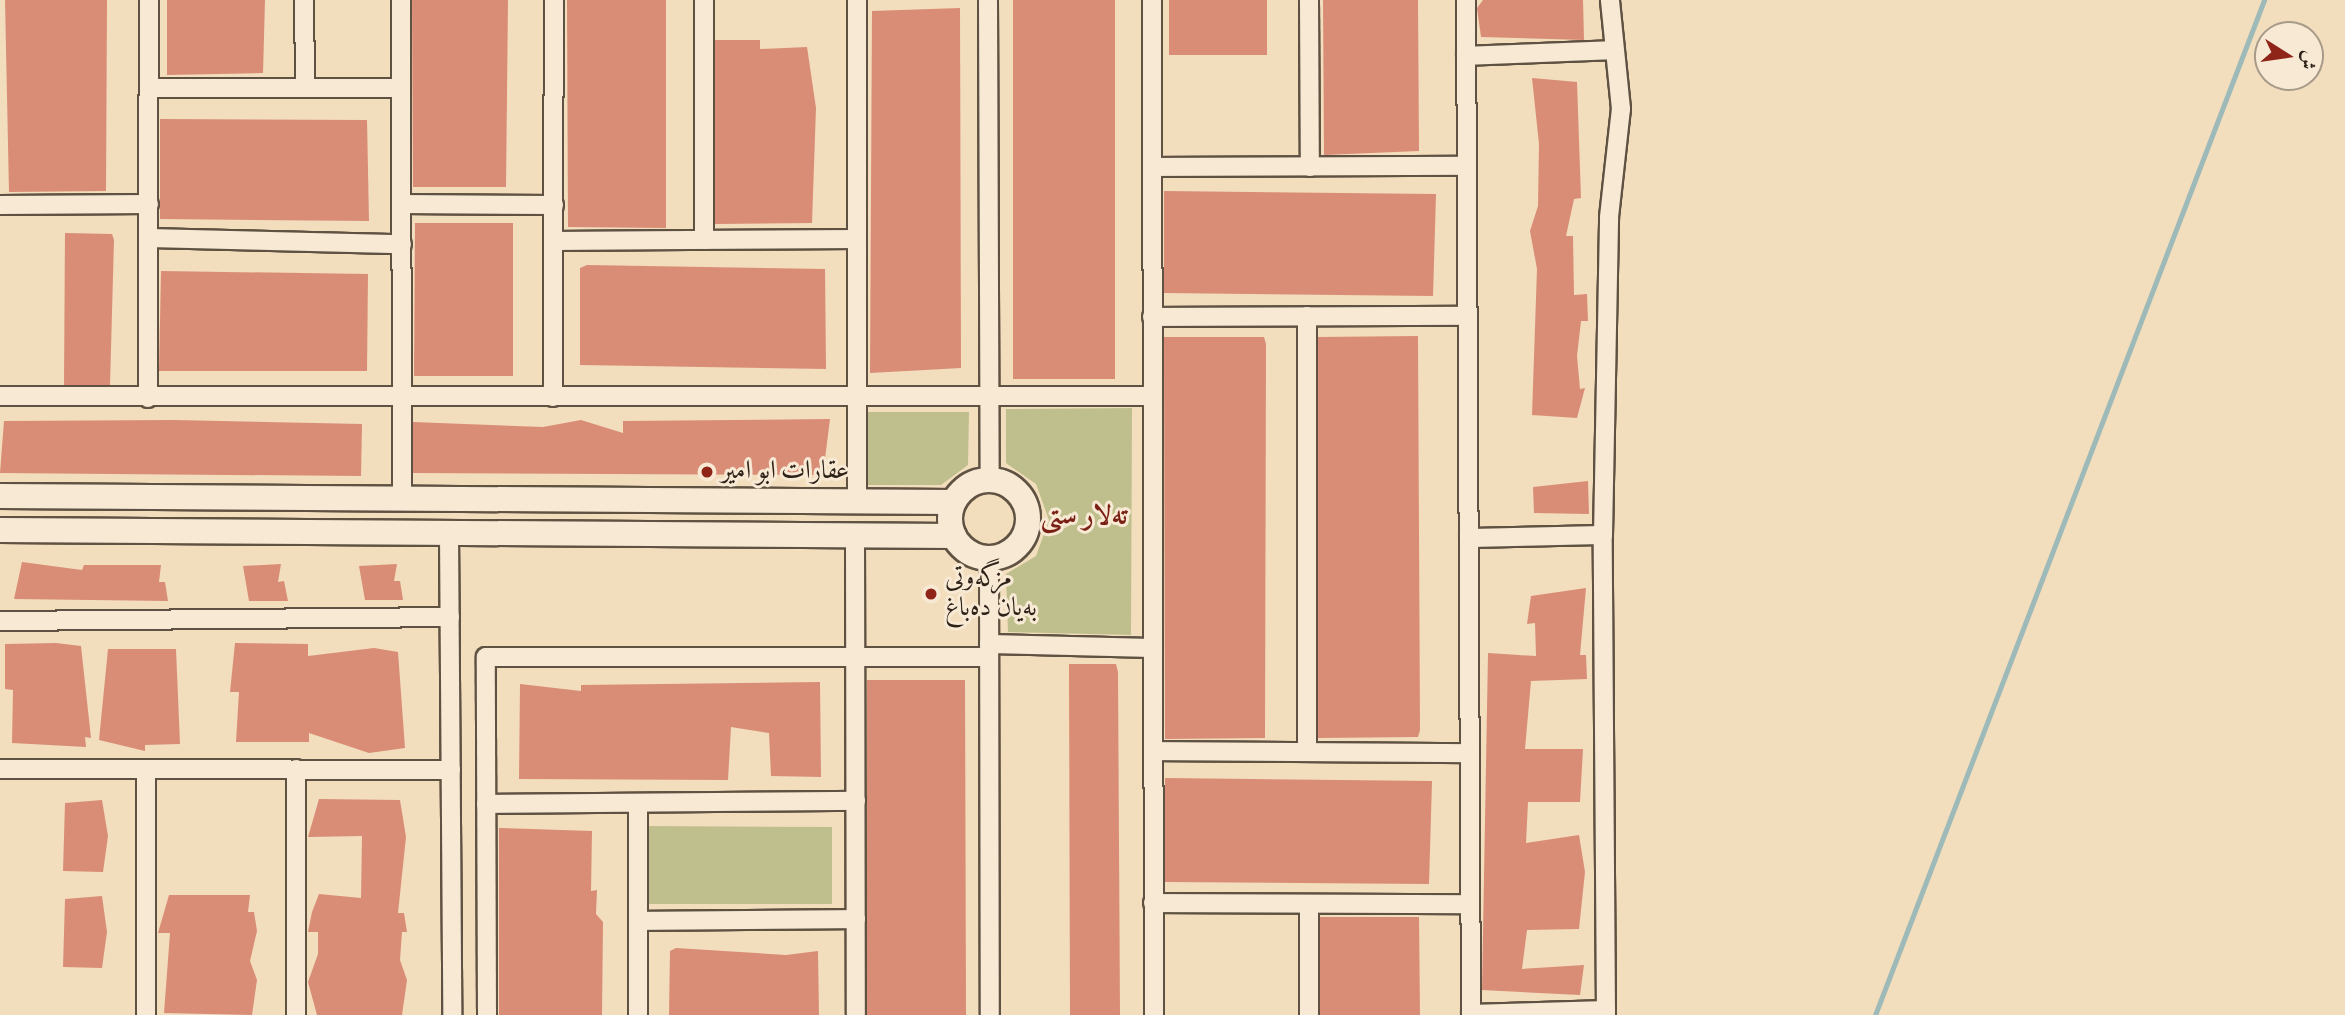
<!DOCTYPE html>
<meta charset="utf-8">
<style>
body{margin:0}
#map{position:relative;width:2345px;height:1015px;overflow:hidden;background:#f2ddbd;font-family:Vollkorn,Amiri,serif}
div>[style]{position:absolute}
.green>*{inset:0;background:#bfbf8d}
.stream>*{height:5px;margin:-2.5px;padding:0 2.5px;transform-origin:2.5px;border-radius:2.5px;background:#9dbab9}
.building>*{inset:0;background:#d98d76}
.roads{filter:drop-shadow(2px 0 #5f5242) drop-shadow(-2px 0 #5f5242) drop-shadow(0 2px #5f5242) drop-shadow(0 -2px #5f5242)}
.street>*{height:18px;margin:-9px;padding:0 9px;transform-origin:9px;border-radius:9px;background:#f7e9d4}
.secondary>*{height:24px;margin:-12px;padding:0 12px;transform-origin:12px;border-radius:12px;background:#f7e9d4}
.secondary>.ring{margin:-12px;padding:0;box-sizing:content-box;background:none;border:24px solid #f7e9d4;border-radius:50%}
.dots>*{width:19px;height:19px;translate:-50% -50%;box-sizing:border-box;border:4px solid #f7e9d4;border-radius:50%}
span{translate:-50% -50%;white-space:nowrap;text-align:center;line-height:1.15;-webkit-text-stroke:6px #f7e9d4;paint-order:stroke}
.poi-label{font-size:26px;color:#2e2319}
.left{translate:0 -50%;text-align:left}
.neighbourhood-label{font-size:28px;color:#7a1f14;font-weight:700}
.north{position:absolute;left:2254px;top:21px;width:70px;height:70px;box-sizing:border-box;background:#f7e9d4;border:2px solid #a79a89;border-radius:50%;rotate:102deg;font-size:19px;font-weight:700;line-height:28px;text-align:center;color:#2e2319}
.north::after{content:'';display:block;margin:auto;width:24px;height:32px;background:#8f2418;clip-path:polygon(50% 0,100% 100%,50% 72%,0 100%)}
</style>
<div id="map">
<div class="green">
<div style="clip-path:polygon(1132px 408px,1131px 635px,1008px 632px,1006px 574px,1036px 556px,1049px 520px,1036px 484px,1006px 463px,1006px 409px)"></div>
<div style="clip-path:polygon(866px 412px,969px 412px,968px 465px,941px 485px,866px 485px)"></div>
<div style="clip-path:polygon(643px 826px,832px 827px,832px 904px,643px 904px)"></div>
</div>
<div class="stream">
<div style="left:1875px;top:1015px;width:1087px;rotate:-69.03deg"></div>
</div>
<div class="building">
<div style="clip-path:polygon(5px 0,107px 0,106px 191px,9px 192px)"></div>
<div style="clip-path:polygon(167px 0,265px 0,263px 73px,167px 75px)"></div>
<div style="clip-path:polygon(412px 0,508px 0,506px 187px,413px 187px)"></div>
<div style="clip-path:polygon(567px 0,666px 0,666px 228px,568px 227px)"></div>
<div style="clip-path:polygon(1013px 0,1115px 0,1115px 379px,1013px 379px)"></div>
<div style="clip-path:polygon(1169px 0,1267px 0,1267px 55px,1169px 55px)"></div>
<div style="clip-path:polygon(1323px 0,1418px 0,1419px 151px,1324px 155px)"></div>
<div style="clip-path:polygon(1483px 0,1583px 0,1584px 40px,1481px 37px,1477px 8px)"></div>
<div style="clip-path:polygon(960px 8px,961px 368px,870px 373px,872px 11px)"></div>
<div style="clip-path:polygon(715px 40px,760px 40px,760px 49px,807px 47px,816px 108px,812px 223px,715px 224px)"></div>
<div style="clip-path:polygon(1532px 78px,1577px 82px,1581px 198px,1574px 199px,1566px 236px,1573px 236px,1574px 295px,1587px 294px,1588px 321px,1581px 321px,1577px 356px,1580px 389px,1585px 388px,1577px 418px,1532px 415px,1537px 269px,1530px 231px,1538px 206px,1539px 144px)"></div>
<div style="clip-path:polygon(160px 119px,367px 120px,369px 221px,160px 219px)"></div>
<div style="clip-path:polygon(1164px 191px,1436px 194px,1433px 296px,1164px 293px)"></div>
<div style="clip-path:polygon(415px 223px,513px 223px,513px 376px,414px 376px)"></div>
<div style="clip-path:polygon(65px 233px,112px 234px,114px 240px,110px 385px,64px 385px)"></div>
<div style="clip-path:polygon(587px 265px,825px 269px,826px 369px,580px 365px,580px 268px)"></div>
<div style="clip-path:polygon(161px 271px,368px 274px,367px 371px,159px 371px)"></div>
<div style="clip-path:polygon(1418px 336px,1420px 730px,1418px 737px,1318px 738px,1318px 337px)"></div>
<div style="clip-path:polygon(1164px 337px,1264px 337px,1266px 344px,1265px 738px,1165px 739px)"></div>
<div style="clip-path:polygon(830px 419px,823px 475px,413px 473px,413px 422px,543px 427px,581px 420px,623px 433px,623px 421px)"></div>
<div style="clip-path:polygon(174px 420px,362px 424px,361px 476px,0 473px,4px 421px)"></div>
<div style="clip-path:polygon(1588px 481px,1589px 514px,1534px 513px,1533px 487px)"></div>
<div style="clip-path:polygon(22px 562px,82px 570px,84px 565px,161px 565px,159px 582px,165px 582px,168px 601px,14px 599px)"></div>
<div style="clip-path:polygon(281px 564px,278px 582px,284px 581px,288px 601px,249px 601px,243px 566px)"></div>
<div style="clip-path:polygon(397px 564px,394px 581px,400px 581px,403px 600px,365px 600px,359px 566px)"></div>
<div style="clip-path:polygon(1586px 588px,1580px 655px,1586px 655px,1587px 679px,1531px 681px,1525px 749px,1583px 749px,1580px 802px,1528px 802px,1526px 843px,1579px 835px,1585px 872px,1579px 929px,1527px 930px,1522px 969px,1584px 965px,1580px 995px,1482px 990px,1488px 653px,1536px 656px,1535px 623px,1527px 624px,1531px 596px)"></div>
<div style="clip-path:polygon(56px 643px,81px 646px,91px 738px,85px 737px,86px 747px,12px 743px,13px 690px,5px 689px,5px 644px)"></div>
<div style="clip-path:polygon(235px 643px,308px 644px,308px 656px,374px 648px,398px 652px,405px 748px,369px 753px,309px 733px,309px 742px,236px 742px,239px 692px,230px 692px)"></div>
<div style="clip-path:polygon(108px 649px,176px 649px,180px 744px,145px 745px,145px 751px,99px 740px)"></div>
<div style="clip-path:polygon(1069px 664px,1116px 664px,1118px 672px,1120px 1015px,1070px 1015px)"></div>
<div style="clip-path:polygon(867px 680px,965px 680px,966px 1015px,867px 1015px)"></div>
<div style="clip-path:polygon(820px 682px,821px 777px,771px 776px,769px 733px,731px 727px,728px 780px,519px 779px,520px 684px,581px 691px,581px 685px)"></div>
<div style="clip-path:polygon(1165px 778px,1432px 781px,1429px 884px,1165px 882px)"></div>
<div style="clip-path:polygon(319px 799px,400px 800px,406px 837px,398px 913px,404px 913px,407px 932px,402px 932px,400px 960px,407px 980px,402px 1015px,317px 1015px,308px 982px,318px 954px,318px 932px,308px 932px,312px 912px,319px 894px,361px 898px,362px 836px,308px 837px)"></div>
<div style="clip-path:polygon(102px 800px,108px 836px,103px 872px,63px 871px,65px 803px)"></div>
<div style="clip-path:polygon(499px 828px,592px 831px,591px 891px,597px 890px,596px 914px,603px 922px,602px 1015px,499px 1015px)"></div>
<div style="clip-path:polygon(169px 895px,250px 895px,248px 912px,254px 912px,257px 931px,250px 961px,257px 980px,252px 1015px,164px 1013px,170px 933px,158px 933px)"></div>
<div style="clip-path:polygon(102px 896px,107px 932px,102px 968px,63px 967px,65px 899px)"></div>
<div style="clip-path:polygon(1320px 917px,1419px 917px,1420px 1015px,1320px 1015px)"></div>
<div style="clip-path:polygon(676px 948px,786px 955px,818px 951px,819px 1015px,669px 1015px,670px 951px)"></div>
</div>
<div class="roads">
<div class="street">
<div style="left:304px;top:0;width:88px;rotate:89.3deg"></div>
<div style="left:401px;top:0;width:500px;rotate:89.89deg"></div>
<div style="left:704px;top:0;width:240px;rotate:90deg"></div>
<div style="left:857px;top:0;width:502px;rotate:90deg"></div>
<div style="left:988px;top:0;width:480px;rotate:89.8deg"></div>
<div style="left:1152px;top:0;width:1015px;rotate:89.89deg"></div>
<div style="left:1309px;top:0;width:167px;rotate:89.7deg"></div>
<div style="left:1466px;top:0;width:1015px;rotate:89.72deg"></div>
<div style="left:1466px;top:56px;width:148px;rotate:-2.3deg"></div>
<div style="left:149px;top:88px;width:252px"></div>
<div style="left:1152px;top:167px;width:315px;rotate:-0.2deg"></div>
<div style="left:401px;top:204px;width:153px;rotate:0.4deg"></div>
<div style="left:0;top:205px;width:149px;rotate:-0.4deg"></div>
<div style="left:149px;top:238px;width:253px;rotate:1.4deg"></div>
<div style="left:554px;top:241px;width:303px;rotate:-0.4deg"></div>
<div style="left:1152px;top:317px;width:316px;rotate:-0.2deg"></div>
<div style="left:0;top:396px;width:1153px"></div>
<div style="left:553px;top:397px;width:397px;rotate:-89.9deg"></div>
<div style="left:148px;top:398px;width:398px;rotate:-89.9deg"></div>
<div style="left:449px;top:533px;width:482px;rotate:89.6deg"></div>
<div style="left:855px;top:535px;width:480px;rotate:89.9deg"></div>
<div style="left:1469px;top:538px;width:134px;rotate:-1.3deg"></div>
<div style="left:989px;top:558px;width:457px;rotate:89.9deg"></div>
<div style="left:0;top:621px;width:450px;rotate:-0.5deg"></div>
<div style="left:989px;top:644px;width:164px;rotate:1.4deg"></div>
<div style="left:1153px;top:751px;width:317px;rotate:0.4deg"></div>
<div style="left:1307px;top:752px;width:436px;rotate:-90deg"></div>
<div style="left:0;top:769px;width:451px;rotate:0.1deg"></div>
<div style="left:146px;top:769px;width:246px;rotate:90deg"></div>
<div style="left:296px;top:769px;width:246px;rotate:90deg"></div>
<div style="left:638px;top:803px;width:212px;rotate:90deg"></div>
<div style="left:486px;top:804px;width:370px;rotate:-0.5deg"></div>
<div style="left:1153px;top:903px;width:317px;rotate:0.2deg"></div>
<div style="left:1309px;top:904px;width:111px;rotate:90deg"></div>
<div style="left:638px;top:921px;width:218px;rotate:-0.5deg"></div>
<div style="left:1471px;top:1014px;width:135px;rotate:-1.7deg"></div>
<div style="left:487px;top:1015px;width:358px;rotate:-90.2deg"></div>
<div style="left:486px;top:657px;width:503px"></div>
<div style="left:1606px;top:1015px;width:480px;rotate:-90.4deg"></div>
<div style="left:1603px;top:535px;width:318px;rotate:-88.9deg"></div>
<div style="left:1609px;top:217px;width:109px;rotate:-83.7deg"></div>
<div style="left:1621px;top:109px;width:110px;rotate:-95.8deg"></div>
</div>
<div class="secondary">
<div class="ring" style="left:950px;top:480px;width:54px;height:54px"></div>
<div style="left:0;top:496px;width:953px;rotate:0.36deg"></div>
<div style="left:0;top:530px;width:954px;rotate:0.36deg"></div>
</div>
</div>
<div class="dots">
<div style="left:707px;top:472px;background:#8f2418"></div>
<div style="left:931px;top:594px;background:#8f2418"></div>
</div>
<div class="poi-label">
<span class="left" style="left:721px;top:472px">عقارات ابو امير</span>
<span class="left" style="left:945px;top:594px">مزگەوتی<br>بەیان دەباغ</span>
</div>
<div class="neighbourhood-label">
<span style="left:1084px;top:517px">ته‌لار ستی</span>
</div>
<div class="north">ش</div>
</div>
